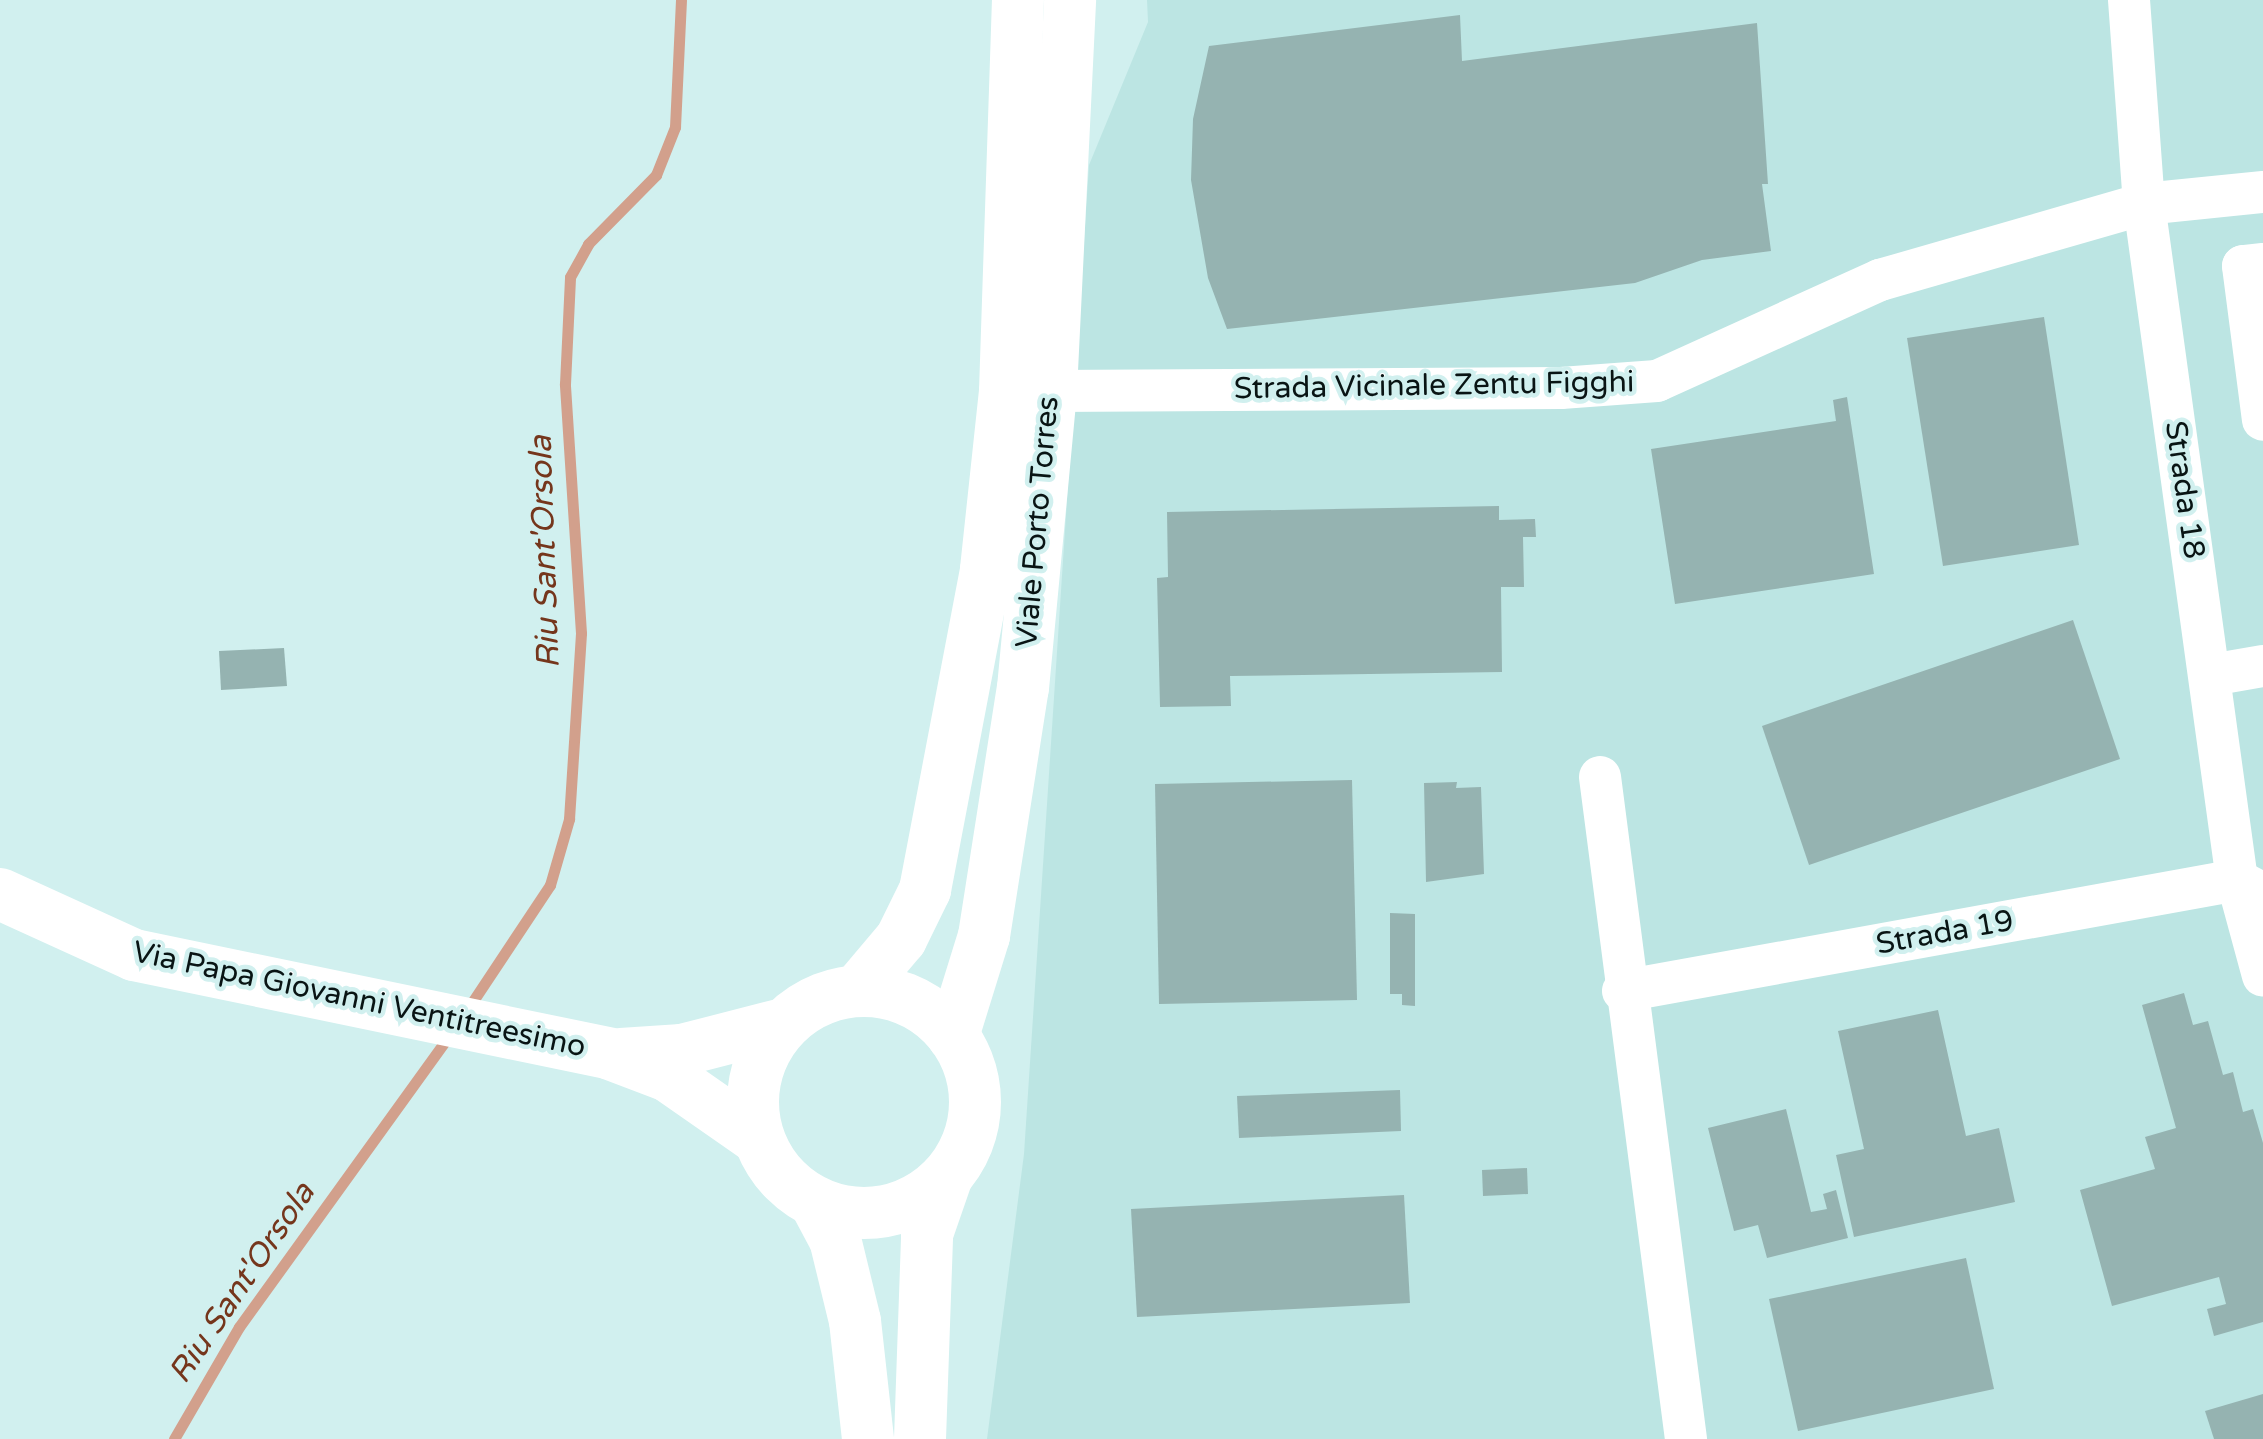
<!DOCTYPE html>
<style>
body{margin:0}
#map{position:relative;width:2263px;height:1439px;overflow:hidden;background:#d1f0ef;font-family:"Varela Round",sans-serif}
div>[style]{position:absolute}
.built>*{inset:0;background:#bce5e3}
.stream>*{height:11px;margin:-5.5px;padding:0 5.5px;transform-origin:5.5px;border-radius:5.5px;background:#d2a08c}
.building>*{inset:0;background:#95b3b1}
.minor>*{height:42px;margin:-21px;padding:0 21px;transform-origin:21px;border-radius:21px;background:#fff}
.major>*{height:52px;margin:-26px;padding:0 26px;transform-origin:26px;border-radius:26px;background:#fff}
.major>.ring{margin:-26px;padding:0;box-sizing:content-box;background:none;border:52px solid #fff;border-radius:50%}
span{translate:-50% -50%;white-space:nowrap;text-align:center;line-height:1.15;-webkit-text-stroke:9px #d1f0ef;paint-order:stroke}
.street-label{font-size:30px;color:#091414}
.water-label{font-size:32px;color:#75361c;font-style:italic}
</style>
<div id="map">
<div class="built">
<div style="clip-path:polygon(1147px 0,2263px 0,2263px 1439px,987px 1439px,1024px 1154px,1089px 165px,1148px 22px)"></div>
</div>
<div class="stream">
<div style="left:467px;top:1010px;width:150px;rotate:-56.4deg"></div>
<div style="left:550px;top:885px;width:69px;rotate:-73.9deg"></div>
<div style="left:569px;top:819px;width:186px;rotate:-86.3deg"></div>
<div style="left:581px;top:633px;width:250px;rotate:-93.7deg"></div>
<div style="left:565px;top:384px;width:107px;rotate:-87.3deg"></div>
<div style="left:570px;top:277px;width:38px;rotate:-61deg"></div>
<div style="left:588px;top:244px;width:97px;rotate:-45.4deg"></div>
<div style="left:656px;top:175px;width:52px;rotate:-68.4deg"></div>
<div style="left:675px;top:127px;width:127px;rotate:-87.3deg"></div>
<div style="left:174px;top:1439px;width:129px;rotate:-59.9deg"></div>
<div style="left:239px;top:1327px;width:362px;rotate:-54.2deg"></div>
</div>
<div class="building">
<div style="clip-path:polygon(1460px 15px,1462px 61px,1757px 23px,1768px 184px,1762px 184px,1771px 251px,1702px 260px,1635px 283px,1227px 329px,1208px 278px,1191px 180px,1193px 119px,1209px 46px)"></div>
<div style="clip-path:polygon(2044px 317px,2079px 545px,1943px 566px,1907px 338px)"></div>
<div style="clip-path:polygon(1847px 397px,1874px 574px,1675px 604px,1651px 449px,1836px 421px,1833px 400px)"></div>
<div style="clip-path:polygon(1499px 506px,1499px 520px,1535px 519px,1536px 537px,1523px 537px,1524px 587px,1501px 587px,1502px 672px,1230px 676px,1231px 706px,1160px 707px,1157px 578px,1168px 577px,1167px 512px)"></div>
<div style="clip-path:polygon(2073px 620px,2120px 759px,1809px 865px,1762px 726px)"></div>
<div style="clip-path:polygon(284px 648px,287px 686px,221px 690px,219px 651px)"></div>
<div style="clip-path:polygon(1352px 780px,1357px 1000px,1159px 1004px,1155px 784px)"></div>
<div style="clip-path:polygon(1457px 782px,1456px 788px,1481px 787px,1484px 874px,1426px 882px,1424px 783px)"></div>
<div style="clip-path:polygon(1390px 913px,1415px 914px,1415px 1006px,1402px 1005px,1402px 994px,1390px 994px)"></div>
<div style="clip-path:polygon(2184px 993px,2193px 1025px,2208px 1021px,2223px 1075px,2233px 1072px,2243px 1112px,2253px 1109px,2263px 1143px,2263px 1322px,2214px 1336px,2207px 1309px,2226px 1304px,2219px 1277px,2112px 1306px,2080px 1190px,2155px 1169px,2145px 1137px,2176px 1128px,2142px 1005px)"></div>
<div style="clip-path:polygon(1938px 1010px,1966px 1136px,1999px 1128px,2015px 1202px,1854px 1237px,1836px 1155px,1864px 1149px,1838px 1031px)"></div>
<div style="clip-path:polygon(1400px 1090px,1401px 1131px,1239px 1138px,1237px 1096px)"></div>
<div style="clip-path:polygon(1786px 1109px,1811px 1212px,1827px 1209px,1823px 1194px,1836px 1190px,1848px 1238px,1767px 1258px,1758px 1225px,1734px 1231px,1708px 1128px)"></div>
<div style="clip-path:polygon(1527px 1168px,1528px 1194px,1483px 1196px,1482px 1170px)"></div>
<div style="clip-path:polygon(1404px 1195px,1410px 1303px,1137px 1317px,1131px 1209px)"></div>
<div style="clip-path:polygon(1966px 1258px,1994px 1389px,1798px 1431px,1769px 1299px)"></div>
<div style="clip-path:polygon(2263px 1394px,2263px 1439px,2214px 1439px,2205px 1411px)"></div>
</div>
<div class="minor">
<div style="left:2129px;top:0;width:205px;rotate:85.8deg"></div>
<div style="left:2144px;top:204px;width:682px;rotate:82.17deg"></div>
<div style="left:2237px;top:880px;width:99px;rotate:74.8deg"></div>
<div style="left:2263px;top:264px;width:20px;rotate:174deg"></div>
<div style="left:2243px;top:266px;width:155px;rotate:82.6deg"></div>
<div style="left:1051px;top:391px;width:510px;rotate:-0.34deg"></div>
<div style="left:1561px;top:388px;width:96px;rotate:-4.2deg"></div>
<div style="left:1657px;top:381px;width:245px;rotate:-24.4deg"></div>
<div style="left:1880px;top:280px;width:275px;rotate:-16.1deg"></div>
<div style="left:2144px;top:204px;width:120px;rotate:-5.8deg"></div>
<div style="left:2211px;top:675px;width:53px;rotate:-9.8deg"></div>
<div style="left:1600px;top:777px;width:668px;rotate:82.6deg"></div>
<div style="left:1623px;top:991px;width:624px;rotate:-10.25deg"></div>
<div style="left:2237px;top:880px;width:26px;rotate:28deg"></div>
</div>
<div class="major">
<div style="left:0;top:894px;width:147px;rotate:24.5deg"></div>
<div style="left:134px;top:955px;width:486px;rotate:11.7deg"></div>
<div style="left:610px;top:1054px;width:62px;rotate:20.8deg"></div>
<div style="left:668px;top:1076px;width:108px;rotate:34.9deg"></div>
<div style="left:857px;top:991px;width:68px;rotate:-49.8deg"></div>
<div style="left:901px;top:939px;width:55px;rotate:-63.9deg"></div>
<div style="left:925px;top:890px;width:327px;rotate:-79.2deg"></div>
<div style="left:986px;top:569px;width:179px;rotate:-83.9deg"></div>
<div style="left:1005px;top:391px;width:391px;rotate:-88.1deg"></div>
<div class="ring" style="left:753px;top:991px;width:170px;height:170px"></div>
<div style="left:953px;top:1036px;width:105px;rotate:-72.8deg"></div>
<div style="left:984px;top:936px;width:251px;rotate:-81.1deg"></div>
<div style="left:1023px;top:688px;width:298px;rotate:-84.6deg"></div>
<div style="left:1051px;top:391px;width:391px;rotate:-87.2deg"></div>
<div style="left:621px;top:1054px;width:61px;rotate:-3.8deg"></div>
<div style="left:682px;top:1050px;width:104px;rotate:-14.4deg"></div>
<div style="left:816px;top:1204px;width:40px;rotate:62deg"></div>
<div style="left:835px;top:1239px;width:84px;rotate:76.3deg"></div>
<div style="left:855px;top:1321px;width:119px;rotate:83.7deg"></div>
<div style="left:920px;top:1439px;width:205px;rotate:-88deg"></div>
<div style="left:927px;top:1234px;width:58px;rotate:-70.9deg"></div>
</div>
<div class="street-label">
<span style="left:1434px;top:386px;rotate:-1deg">Strada Vicinale Zentu Figghi</span>
<span style="left:2184px;top:490px;rotate:82deg">Strada 18</span>
<span style="left:1038px;top:522px;rotate:-85deg">Viale Porto Torres</span>
<span style="left:1945px;top:933px;rotate:-10deg">Strada 19</span>
<span style="left:359px;top:1000px;rotate:12deg">Via Papa Giovanni Ventitreesimo</span>
</div>
<div class="water-label">
<span style="left:545px;top:552px;rotate:-92deg">Riu Sant'Orsola</span>
<span style="left:242px;top:1283px;rotate:-56deg">Riu Sant'Orsola</span>
</div>
</div>
